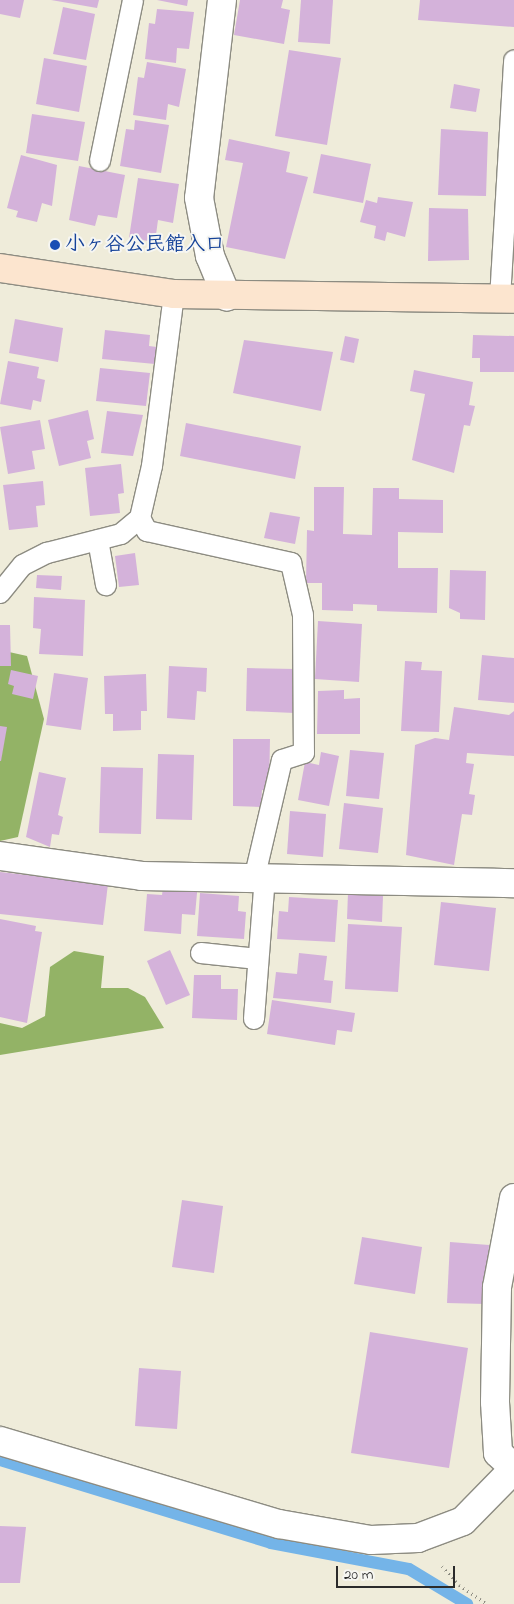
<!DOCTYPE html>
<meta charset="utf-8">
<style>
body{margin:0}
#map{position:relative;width:514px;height:1604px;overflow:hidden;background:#efecda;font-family:"Indie Flower","Klee One",sans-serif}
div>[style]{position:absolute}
.forest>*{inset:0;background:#93b366}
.stream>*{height:12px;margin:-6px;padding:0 6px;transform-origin:6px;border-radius:6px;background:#74b4e8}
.building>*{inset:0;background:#d4b2da}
.path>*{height:3px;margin-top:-1.5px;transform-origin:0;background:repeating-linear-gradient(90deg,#8d8c82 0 1px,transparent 0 5px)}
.roads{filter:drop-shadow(1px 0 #8d8c82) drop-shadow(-1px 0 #8d8c82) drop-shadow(0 1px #8d8c82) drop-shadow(0 -1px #8d8c82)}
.lane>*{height:20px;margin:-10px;padding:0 10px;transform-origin:10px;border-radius:10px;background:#fff}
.street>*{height:28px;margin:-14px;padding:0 14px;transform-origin:14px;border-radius:14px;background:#fff}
.secondary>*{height:28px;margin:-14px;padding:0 14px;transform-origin:14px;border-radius:14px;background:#fce5cf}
.dots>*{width:14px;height:14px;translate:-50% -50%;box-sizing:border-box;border:2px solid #f6f6f2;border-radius:50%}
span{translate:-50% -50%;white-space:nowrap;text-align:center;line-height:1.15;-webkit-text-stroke:4px #f6f6f2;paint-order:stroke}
.transit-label{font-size:20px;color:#164399;font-weight:700}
.left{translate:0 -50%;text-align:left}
.scale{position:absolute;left:336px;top:1566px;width:119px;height:22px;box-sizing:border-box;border:2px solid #2b2b2b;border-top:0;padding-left:6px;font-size:15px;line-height:18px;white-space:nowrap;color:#2b2b2b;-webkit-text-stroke:4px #f6f6f2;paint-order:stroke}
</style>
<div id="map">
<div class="forest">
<div style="clip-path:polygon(0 650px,27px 656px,44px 719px,18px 837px,0 841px)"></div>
<div style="clip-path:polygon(74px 951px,104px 956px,101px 988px,128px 988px,145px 997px,164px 1028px,0 1055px,0 1023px,22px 1028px,45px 1016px,50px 967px)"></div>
</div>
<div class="stream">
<div style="left:0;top:1460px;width:283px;rotate:17deg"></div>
<div style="left:271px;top:1543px;width:140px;rotate:10.7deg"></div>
<div style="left:409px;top:1569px;width:68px;rotate:31.1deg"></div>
</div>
<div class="building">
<div style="clip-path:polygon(0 0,24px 0,20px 18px,0 14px)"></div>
<div style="clip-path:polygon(51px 0,99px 0,97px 8px)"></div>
<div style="clip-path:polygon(157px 0,188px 0,187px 6px)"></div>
<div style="clip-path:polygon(240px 0,283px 0,281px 8px,290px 10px,284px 44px,234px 35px)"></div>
<div style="clip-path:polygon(301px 0,333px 0,330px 44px,298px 42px)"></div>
<div style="clip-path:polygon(420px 0,514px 0,514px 27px,418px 20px)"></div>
<div style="clip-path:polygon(63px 7px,95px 14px,86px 60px,53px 54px)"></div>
<div style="clip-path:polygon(157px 9px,194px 12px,189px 49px,177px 48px,176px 63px,145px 59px,149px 23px,155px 24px)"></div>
<div style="clip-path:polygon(289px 50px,341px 58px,327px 145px,275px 136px)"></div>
<div style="clip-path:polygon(44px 58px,87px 66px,79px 112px,36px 104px)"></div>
<div style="clip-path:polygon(147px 62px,186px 69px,179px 107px,168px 104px,166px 120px,133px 115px,138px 77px,144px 78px)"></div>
<div style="clip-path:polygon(454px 84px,480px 89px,476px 112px,450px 108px)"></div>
<div style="clip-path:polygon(32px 114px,85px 122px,78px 161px,26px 153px)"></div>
<div style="clip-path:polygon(135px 120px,169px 125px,161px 173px,120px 166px,126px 129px,134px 130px)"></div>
<div style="clip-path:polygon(441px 129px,488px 132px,486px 196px,438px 195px)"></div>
<div style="clip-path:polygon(229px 139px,290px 152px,286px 172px,308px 177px,285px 259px,226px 247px,243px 163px,225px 160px)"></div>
<div style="clip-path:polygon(321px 154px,371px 164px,363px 203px,313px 193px)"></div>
<div style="clip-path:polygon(21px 155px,57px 165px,52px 206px,42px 203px,37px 222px,16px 217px,18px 211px,7px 208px)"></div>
<div style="clip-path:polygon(79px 166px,125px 175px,117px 218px,98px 215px,95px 226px,69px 220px)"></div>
<div style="clip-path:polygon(138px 178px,179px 184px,173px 223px,158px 220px,155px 242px,129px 238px)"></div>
<div style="clip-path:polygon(378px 197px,413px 202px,405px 237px,387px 232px,385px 241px,374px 238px,376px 226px,360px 222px,366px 200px,377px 203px)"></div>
<div style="clip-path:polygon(429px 208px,468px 209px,469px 260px,428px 261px)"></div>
<div style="clip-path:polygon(15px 319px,63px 328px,58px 362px,9px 353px)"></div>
<div style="clip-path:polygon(105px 330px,150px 335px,149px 346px,157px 347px,155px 364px,102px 359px)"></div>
<div style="clip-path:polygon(473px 335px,514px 336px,514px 372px,480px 372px,480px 358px,472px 358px)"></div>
<div style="clip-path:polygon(345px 336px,359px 339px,354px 363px,340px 360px)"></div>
<div style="clip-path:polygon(244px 340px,333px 352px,321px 411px,233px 393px)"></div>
<div style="clip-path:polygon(8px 361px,39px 367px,37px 378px,45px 380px,41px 402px,33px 400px,31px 410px,0 404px)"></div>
<div style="clip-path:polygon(100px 368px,150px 373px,146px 406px,96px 401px)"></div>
<div style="clip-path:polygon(414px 370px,473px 382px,469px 405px,475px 406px,470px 426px,464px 425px,454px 473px,412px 460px,425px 394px,410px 391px)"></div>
<div style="clip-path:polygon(88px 410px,94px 439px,87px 441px,91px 458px,59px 466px,48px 420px)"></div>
<div style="clip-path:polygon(107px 411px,143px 415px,133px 456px,101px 453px)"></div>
<div style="clip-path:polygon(40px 420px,45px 449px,32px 451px,35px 469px,8px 474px,0 427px)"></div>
<div style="clip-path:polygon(186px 423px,301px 446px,295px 479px,180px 456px)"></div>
<div style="clip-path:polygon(121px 464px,124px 493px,118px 494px,120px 513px,90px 516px,85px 468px)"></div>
<div style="clip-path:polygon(43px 481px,45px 505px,36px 506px,38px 527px,9px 530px,3px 485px)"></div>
<div style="clip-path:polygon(314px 487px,344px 487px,343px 534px,372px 535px,373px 488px,399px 488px,399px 499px,443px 500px,443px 533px,398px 532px,398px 568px,438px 568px,437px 613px,377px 611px,377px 605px,353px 604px,353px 611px,322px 610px,322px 583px,306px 583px,307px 530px,314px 531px)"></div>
<div style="clip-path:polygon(270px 512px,300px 517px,295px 544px,264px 538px)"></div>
<div style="clip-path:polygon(135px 553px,139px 585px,119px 587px,115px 556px)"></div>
<div style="clip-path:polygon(450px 570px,486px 571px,485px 620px,460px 619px,460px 613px,449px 608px)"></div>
<div style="clip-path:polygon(37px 575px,62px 576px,61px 590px,36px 588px)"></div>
<div style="clip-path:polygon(34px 597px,85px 600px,83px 656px,39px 654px,41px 629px,33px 628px)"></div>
<div style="clip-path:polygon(318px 621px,362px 624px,359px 682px,315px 679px)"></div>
<div style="clip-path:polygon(0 625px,10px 625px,11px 666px,0 666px)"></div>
<div style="clip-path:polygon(482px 655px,514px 658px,514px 703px,478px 700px)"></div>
<div style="clip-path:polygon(405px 661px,422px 662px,421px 670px,442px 671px,439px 732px,401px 731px)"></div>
<div style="clip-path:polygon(169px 666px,207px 668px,206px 692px,197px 691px,195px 720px,167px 718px)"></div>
<div style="clip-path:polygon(247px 668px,296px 669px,295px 713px,246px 711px)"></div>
<div style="clip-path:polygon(11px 670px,38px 676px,33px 699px,12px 694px,14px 686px,8px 684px)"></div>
<div style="clip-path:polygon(54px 673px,88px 678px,81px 730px,46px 725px)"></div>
<div style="clip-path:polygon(146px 674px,147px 711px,141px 711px,141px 730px,113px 731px,113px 714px,105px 714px,104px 676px)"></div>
<div style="clip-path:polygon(344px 690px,344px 699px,360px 698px,360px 734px,317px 734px,318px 691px)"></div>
<div style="clip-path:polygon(454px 707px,509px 715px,514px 711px,514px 756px,467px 753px,466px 763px,474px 764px,469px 794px,475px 795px,472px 815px,462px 814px,454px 865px,406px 855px,415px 745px,435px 738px,449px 740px)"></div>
<div style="clip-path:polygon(0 726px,7px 727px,1px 761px,0 761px)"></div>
<div style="clip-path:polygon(233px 739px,270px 739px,269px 790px,262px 790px,261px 807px,233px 806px)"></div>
<div style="clip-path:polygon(350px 750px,384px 753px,379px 799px,346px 796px)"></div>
<div style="clip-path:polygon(321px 752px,339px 756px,329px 806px,298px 800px,305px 762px,319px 765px)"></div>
<div style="clip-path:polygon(158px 754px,194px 755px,192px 820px,156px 819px)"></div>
<div style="clip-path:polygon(101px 767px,143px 768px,141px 834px,99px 833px)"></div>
<div style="clip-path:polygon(39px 772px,66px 778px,58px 815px,63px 817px,59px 835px,52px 834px,50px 847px,26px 837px)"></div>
<div style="clip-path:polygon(344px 803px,383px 808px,378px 853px,339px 849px)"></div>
<div style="clip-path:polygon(290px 811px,326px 814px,323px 857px,287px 854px)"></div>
<div style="clip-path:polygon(0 872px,108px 884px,103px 925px,0 914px)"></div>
<div style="clip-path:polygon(164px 880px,198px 882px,195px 915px,182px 914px,181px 934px,144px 931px,147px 894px,162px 895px)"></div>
<div style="clip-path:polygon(200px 893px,239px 896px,238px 911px,246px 912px,244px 939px,197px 936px)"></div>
<div style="clip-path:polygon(348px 893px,383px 896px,382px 922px,347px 919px)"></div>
<div style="clip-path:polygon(289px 897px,338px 900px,335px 942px,277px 939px,279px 911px,288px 912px)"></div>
<div style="clip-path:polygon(441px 902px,496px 908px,489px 971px,434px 965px)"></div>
<div style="clip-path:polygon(0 919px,36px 926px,35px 931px,42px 932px,27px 1023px,0 1017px)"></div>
<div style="clip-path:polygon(348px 924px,402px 927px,398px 992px,345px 989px)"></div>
<div style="clip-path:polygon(170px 950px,190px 995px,166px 1005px,147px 961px)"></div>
<div style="clip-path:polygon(299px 953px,327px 956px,324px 980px,333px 981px,331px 1003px,273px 998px,276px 972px,297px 974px)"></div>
<div style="clip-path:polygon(194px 975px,221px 975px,221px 989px,238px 989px,237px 1020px,192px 1018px)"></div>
<div style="clip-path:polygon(272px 1000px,355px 1013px,352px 1032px,337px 1030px,335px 1045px,267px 1034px)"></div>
<div style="clip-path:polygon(182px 1200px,223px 1206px,214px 1273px,172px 1267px)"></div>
<div style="clip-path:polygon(362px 1237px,422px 1247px,415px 1294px,354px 1284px)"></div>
<div style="clip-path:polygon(450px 1242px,489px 1245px,486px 1304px,447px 1303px)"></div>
<div style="clip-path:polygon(370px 1332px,468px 1348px,449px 1468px,351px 1453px)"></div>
<div style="clip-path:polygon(139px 1368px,181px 1371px,177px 1429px,135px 1426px)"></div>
<div style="clip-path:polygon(0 1526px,26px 1527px,20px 1583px,0 1583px)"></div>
</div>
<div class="path">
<div style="left:442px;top:1566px;width:25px;rotate:48deg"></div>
<div style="left:459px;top:1585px;width:34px;rotate:34deg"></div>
</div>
<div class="roads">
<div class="lane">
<div style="left:100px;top:161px;width:164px;rotate:-78.4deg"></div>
<div style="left:500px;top:299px;width:239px;rotate:-86.6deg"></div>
<div style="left:140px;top:518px;width:15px;rotate:62deg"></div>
<div style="left:147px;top:531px;width:148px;rotate:12.5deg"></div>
<div style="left:291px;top:563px;width:53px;rotate:77deg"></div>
<div style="left:303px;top:615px;width:138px;rotate:89.6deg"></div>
<div style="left:304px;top:753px;width:23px;rotate:162deg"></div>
<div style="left:282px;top:760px;width:118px;rotate:103.2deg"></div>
<div style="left:98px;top:540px;width:46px;rotate:79.9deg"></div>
<div style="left:0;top:593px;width:36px;rotate:-51deg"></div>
<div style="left:23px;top:565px;width:27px;rotate:-27deg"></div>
<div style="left:47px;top:553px;width:76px;rotate:-14.4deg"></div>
<div style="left:121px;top:534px;width:25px;rotate:-40deg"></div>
<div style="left:140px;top:518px;width:53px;rotate:-77deg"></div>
<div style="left:152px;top:466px;width:173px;rotate:-82.7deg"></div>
<div style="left:201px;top:953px;width:57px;rotate:6deg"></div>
<div style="left:254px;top:1019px;width:143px;rotate:-85.6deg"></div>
</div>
<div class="street">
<div style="left:222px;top:0;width:199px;rotate:96.6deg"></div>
<div style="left:199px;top:198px;width:59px;rotate:79.3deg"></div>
<div style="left:210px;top:256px;width:44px;rotate:67.5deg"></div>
<div style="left:0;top:856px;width:143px;rotate:8deg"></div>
<div style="left:142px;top:876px;width:372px;rotate:1.1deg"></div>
<div style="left:514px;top:1198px;width:91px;rotate:100.8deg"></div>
<div style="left:497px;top:1287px;width:115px;rotate:91deg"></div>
<div style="left:495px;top:1402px;width:51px;rotate:86.6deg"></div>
<div style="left:498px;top:1453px;width:22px;rotate:43deg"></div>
<div style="left:0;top:1441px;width:291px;rotate:16.6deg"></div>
<div style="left:279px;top:1524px;width:93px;rotate:9.9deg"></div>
<div style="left:371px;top:1540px;width:47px;rotate:-2.4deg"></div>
<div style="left:418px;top:1538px;width:48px;rotate:-20.7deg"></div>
<div style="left:463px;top:1521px;width:73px;rotate:-45.6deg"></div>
</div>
<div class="secondary">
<div style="left:0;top:268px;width:176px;rotate:8.5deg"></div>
<div style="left:174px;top:294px;width:340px;rotate:0.8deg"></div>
</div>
</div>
<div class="dots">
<div style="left:55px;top:245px;background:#1a4fb4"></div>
</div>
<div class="transit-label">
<span class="left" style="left:65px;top:245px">小ヶ谷公民館入口</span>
</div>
<div class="scale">20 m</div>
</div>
